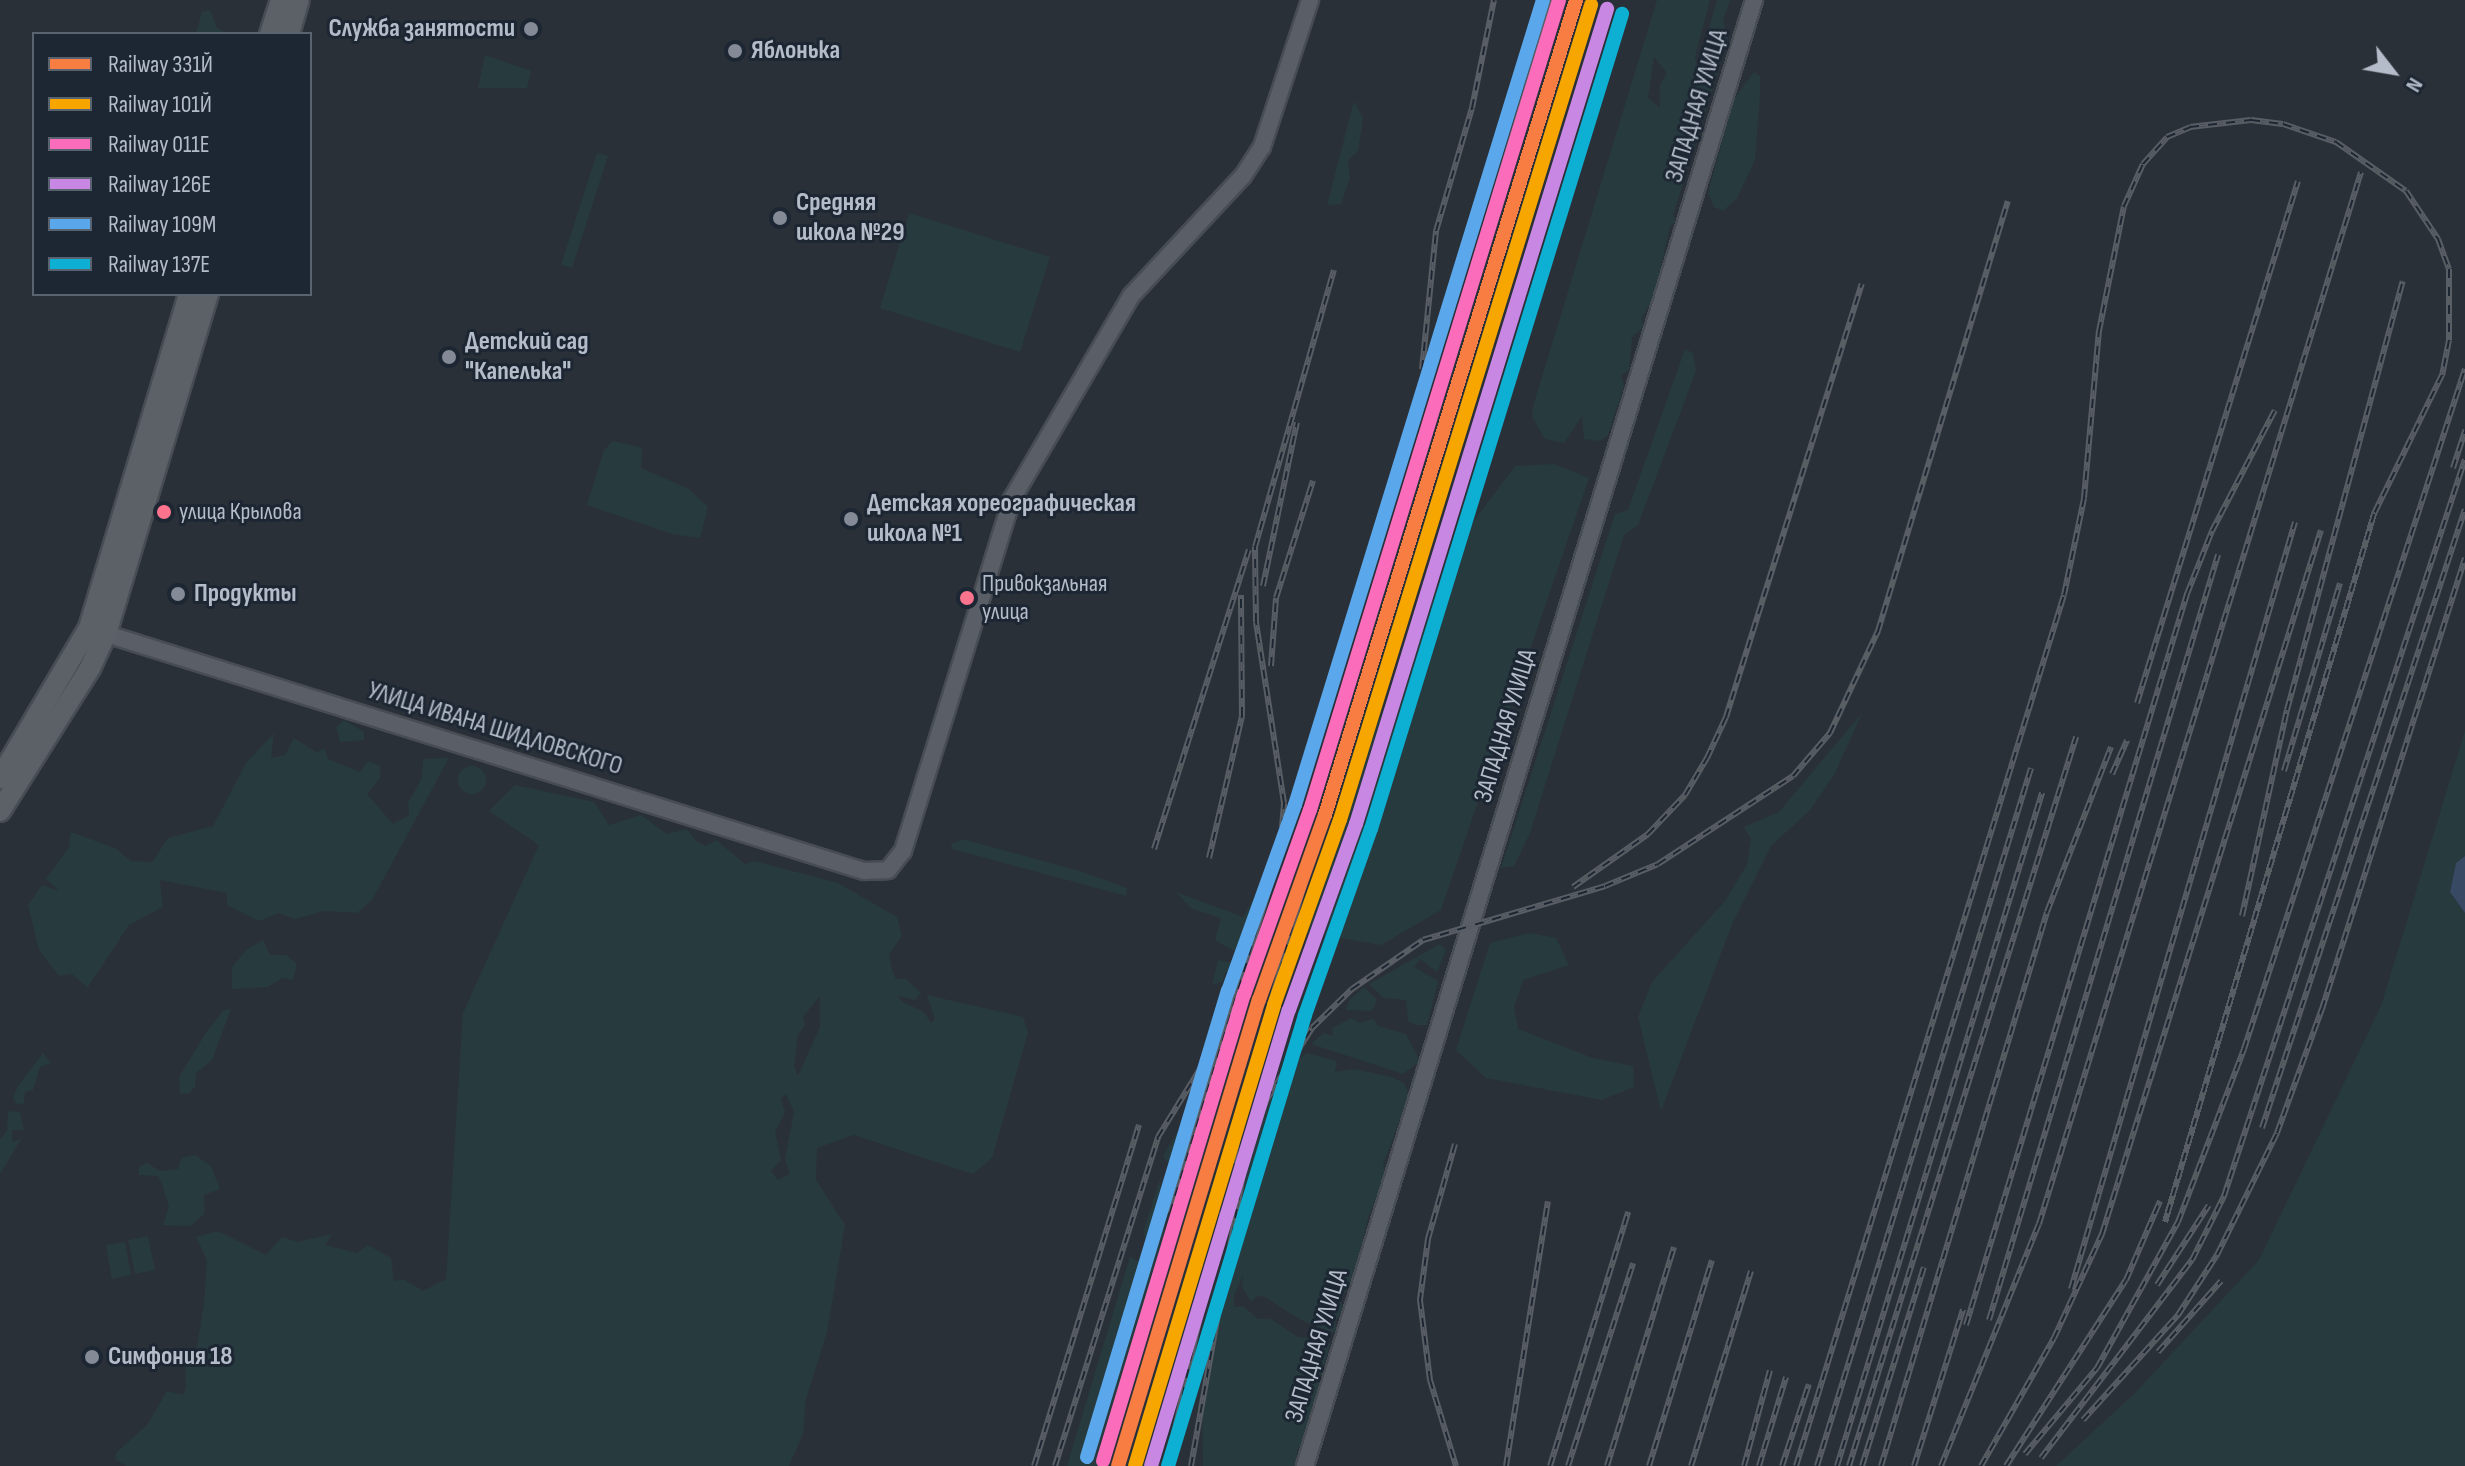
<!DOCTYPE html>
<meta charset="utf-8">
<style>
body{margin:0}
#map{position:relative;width:2465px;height:1466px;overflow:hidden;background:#2a3038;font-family:"Sofia Sans Condensed",sans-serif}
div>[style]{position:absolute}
.green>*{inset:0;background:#273a3e}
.round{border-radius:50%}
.water>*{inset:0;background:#384963}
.roads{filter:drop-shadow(2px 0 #484c53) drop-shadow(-2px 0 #484c53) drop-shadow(0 2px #484c53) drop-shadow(0 -2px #484c53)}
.minor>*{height:16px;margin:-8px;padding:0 8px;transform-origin:8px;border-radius:8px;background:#5a5e66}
.major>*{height:20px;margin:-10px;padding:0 10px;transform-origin:10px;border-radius:10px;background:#5c6168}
.rail>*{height:6px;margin-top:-3px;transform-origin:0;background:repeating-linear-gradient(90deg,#1d2633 0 9px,#595d64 0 18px);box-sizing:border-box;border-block:2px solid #595d64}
.rail-1>*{height:14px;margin:-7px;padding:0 7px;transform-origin:7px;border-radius:7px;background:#f77d43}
.rail-2>*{height:14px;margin:-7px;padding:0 7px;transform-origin:7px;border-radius:7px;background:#f7a600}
.rail-3>*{height:14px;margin:-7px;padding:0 7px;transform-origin:7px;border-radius:7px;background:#fb6dba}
.rail-4>*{height:14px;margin:-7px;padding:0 7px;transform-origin:7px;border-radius:7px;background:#c787e3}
.rail-5>*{height:14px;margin:-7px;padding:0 7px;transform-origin:7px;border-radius:7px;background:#5aa8eb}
.rail-6>*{height:14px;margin:-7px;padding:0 7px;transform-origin:7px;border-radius:7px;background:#0dafd3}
.dots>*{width:22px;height:22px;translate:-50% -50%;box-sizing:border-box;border:4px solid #1d2633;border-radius:50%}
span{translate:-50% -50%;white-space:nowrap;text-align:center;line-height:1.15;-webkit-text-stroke:6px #1d2633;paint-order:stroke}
.bus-label{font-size:24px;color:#b4bcc9}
.left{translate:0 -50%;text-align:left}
.poi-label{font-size:26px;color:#b4bcc9;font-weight:700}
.right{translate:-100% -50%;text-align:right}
.street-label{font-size:26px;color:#b4bcc9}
.legend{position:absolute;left:32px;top:32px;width:280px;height:264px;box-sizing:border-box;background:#1d2633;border:2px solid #59626f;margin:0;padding:10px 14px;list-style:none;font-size:24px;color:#b4bcc9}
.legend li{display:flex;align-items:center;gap:16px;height:40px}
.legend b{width:40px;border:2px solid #59626f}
.north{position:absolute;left:2353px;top:32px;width:80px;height:80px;-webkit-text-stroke:6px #1d2633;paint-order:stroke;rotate:121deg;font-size:22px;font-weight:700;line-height:32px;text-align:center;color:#b4bcc9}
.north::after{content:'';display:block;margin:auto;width:28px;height:36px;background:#b4bcc9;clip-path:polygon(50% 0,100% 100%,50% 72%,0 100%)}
</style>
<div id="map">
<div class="green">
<div style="clip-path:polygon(evenodd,1657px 0,1710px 0,1695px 57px,1698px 69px,1717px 0,1730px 0,1723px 20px,1728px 40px,1673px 215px,1676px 222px,1670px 226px,1654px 297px,1641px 319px,1644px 327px,1632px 337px,1629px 370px,1621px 375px,1624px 386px,1608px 435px,1600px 441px,1584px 439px,1582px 416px,1564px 443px,1545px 439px,1532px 416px,1534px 403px,1657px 0,1654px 57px,1667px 73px,1660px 85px,1660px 108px,1648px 98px,1654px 57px)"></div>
<div style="clip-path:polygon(210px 10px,217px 28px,229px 34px,196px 34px,202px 12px)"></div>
<div style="clip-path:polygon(485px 55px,531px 71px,527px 88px,478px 88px)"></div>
<div style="clip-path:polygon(1754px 72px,1760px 76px,1760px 94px,1755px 160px,1737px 198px,1723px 211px,1714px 207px,1708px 193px,1733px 100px)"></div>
<div style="clip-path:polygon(1354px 101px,1363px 118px,1358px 151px,1348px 160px,1350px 178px,1341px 204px,1327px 205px)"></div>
<div style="clip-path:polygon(597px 153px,608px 156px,572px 268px,561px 265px)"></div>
<div style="clip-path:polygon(909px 213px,1050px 257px,1020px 352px,880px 308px)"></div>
<div style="clip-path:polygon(1685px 349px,1693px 353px,1696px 371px,1638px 525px,1624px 535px,1530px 833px,1514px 866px,1501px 868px,1615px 514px,1628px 510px)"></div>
<div style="clip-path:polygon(613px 441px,642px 448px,641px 468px,689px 489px,708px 507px,700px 538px,672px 534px,587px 505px,604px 450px)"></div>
<div style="clip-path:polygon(1554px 464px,1589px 478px,1441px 910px,1381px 945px,1300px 931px,1368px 744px,1455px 546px,1515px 466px)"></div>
<div style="clip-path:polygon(1862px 713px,1834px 775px,1810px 810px,1771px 846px,1733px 922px,1661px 1111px,1638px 1017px,1652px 982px,1725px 901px,1747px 865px,1751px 839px,1744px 827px,1779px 812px)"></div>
<div style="clip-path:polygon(344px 720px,364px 732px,364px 740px,340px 742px,336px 727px)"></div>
<div style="clip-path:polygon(2465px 731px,2465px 856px,2456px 863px,2450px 892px,2465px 913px,2465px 1466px,2056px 1466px,2134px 1394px,2259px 1260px,2381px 1006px)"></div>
<div style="clip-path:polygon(274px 733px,271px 758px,285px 755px,294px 738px,317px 753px,324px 748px,328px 759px,360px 772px,368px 761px,380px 766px,380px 778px,367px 794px,393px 824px,409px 815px,408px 803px,422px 778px,423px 759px,449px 758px,372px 900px,357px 913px,324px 911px,295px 919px,279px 913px,259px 921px,227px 905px,227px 893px,160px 880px,163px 907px,129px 925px,84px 993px,87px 987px,72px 974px,59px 976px,39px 950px,28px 905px,42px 885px,59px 891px,46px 879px,69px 847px,71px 832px,115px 848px,131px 861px,152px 862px,168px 838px,213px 826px,246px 763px)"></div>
<div class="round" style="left:458px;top:766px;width:28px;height:28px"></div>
<div style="clip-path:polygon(evenodd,515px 785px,594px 802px,609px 825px,641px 815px,667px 834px,687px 829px,696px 841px,706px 846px,716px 840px,745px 864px,754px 861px,838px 883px,897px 917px,902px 936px,889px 954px,892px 970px,896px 979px,906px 979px,921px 993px,915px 1000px,897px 996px,903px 1002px,924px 1012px,931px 1023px,935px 1019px,927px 995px,1023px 1017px,1028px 1032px,992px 1158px,973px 1174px,854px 1135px,817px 1148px,816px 1180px,845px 1225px,827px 1332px,806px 1399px,803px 1434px,789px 1466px,126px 1466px,115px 1459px,117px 1452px,148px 1424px,167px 1391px,183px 1395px,186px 1388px,185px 1364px,196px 1353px,204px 1304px,207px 1260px,196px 1237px,218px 1231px,266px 1255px,282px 1237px,298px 1242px,332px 1234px,325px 1245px,357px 1253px,368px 1245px,391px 1258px,394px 1281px,403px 1279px,423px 1291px,446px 1279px,463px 1013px,539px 845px,489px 811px,515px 785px,820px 996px,820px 1027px,798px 1076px,794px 1066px,798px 1034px,805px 1026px,803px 1017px,820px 996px,515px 785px,786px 1094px,794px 1112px,785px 1159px,790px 1174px,778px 1180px,771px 1171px,781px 1160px,775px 1132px,785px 1113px,781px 1099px,786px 1094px)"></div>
<div style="clip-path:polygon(963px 839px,1083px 872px,1127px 888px,1126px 896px,952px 849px,951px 844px)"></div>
<div style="clip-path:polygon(1176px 892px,1243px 917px,1255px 897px,1260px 905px,1247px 931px,1246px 957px,1225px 973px,1222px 982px,1212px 985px,1218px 960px,1229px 962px,1239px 954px,1215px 940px,1221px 918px,1191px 908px)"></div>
<div style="clip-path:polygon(1530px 933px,1556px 938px,1569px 965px,1523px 980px,1514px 1007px,1518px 1029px,1593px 1058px,1633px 1066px,1634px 1087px,1602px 1100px,1486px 1078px,1456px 1050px,1490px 943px)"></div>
<div style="clip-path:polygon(263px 940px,270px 955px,286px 955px,297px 964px,293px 980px,282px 978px,268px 987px,232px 989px,232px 967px,246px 950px)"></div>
<div style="clip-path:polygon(1440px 944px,1446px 950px,1437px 972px,1420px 959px,1414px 967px,1438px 981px,1427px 1025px,1416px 1025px,1408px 1021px,1406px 1000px,1384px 998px,1369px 984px)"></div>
<div style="clip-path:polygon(1364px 987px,1377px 1000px,1372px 1011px,1346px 1010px,1349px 1000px)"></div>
<div style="clip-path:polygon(231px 1009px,212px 1060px,196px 1073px,195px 1087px,188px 1094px,180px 1093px,179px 1077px,207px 1031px,224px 1010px)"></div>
<div style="clip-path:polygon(1352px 1018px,1359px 1023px,1373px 1019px,1378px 1026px,1406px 1034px,1420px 1061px,1403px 1074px,1311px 1044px,1324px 1033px,1333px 1036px,1332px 1028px)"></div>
<div style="clip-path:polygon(43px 1053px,51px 1063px,40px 1067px,33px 1090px,25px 1092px,24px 1103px,17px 1105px,13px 1098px,18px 1086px)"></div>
<div style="clip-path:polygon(1307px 1053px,1337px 1061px,1335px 1072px,1355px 1069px,1391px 1077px,1404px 1083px,1409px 1095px,1383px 1165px,1386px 1173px,1368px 1218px,1354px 1277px,1340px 1301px,1344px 1308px,1335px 1322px,1337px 1330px,1332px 1333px,1301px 1320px,1265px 1297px,1257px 1296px,1251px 1302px,1242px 1287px,1243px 1276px,1234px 1295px,1234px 1307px,1243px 1306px,1258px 1319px,1271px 1319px,1298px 1337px,1323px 1338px,1330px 1344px,1303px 1443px,1297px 1450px,1297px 1466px,1203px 1466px,1202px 1412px,1215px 1338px,1216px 1293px,1221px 1294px,1242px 1188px,1264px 1113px,1288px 1066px)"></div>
<div style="clip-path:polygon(8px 1111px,20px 1112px,24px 1130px,12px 1130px,12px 1142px,21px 1139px,0 1174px,0 1139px,7px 1131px)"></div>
<div style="clip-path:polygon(1189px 1113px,1193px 1120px,1185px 1153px,1162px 1226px,1166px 1234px,1185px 1196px,1143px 1354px,1103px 1466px,1067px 1466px,1130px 1257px,1142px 1263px,1151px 1247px,1143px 1233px,1162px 1173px,1159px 1196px,1167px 1193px,1171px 1167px,1163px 1156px)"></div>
<div style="clip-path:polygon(195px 1155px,211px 1166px,220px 1189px,204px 1195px,204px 1214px,190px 1226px,163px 1225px,169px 1207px,162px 1184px,158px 1176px,139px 1175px,139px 1167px,147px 1163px,160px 1171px,178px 1169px,181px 1158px)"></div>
<div style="clip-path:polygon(148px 1236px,155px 1270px,135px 1274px,128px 1240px)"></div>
<div style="clip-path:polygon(125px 1242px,131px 1275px,112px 1279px,106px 1245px)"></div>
</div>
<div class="water">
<div style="clip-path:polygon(2465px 856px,2465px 913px,2450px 892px,2456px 863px)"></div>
</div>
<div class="roads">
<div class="minor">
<div style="left:97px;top:631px;width:804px;rotate:17.38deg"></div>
<div style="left:864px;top:871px;width:24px;rotate:-2deg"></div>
<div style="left:888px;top:870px;width:24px;rotate:-52deg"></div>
<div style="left:903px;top:851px;width:368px;rotate:-72.8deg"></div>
<div style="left:1012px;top:499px;width:235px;rotate:-59.6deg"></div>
<div style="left:1131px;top:296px;width:164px;rotate:-47deg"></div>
<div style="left:1243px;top:176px;width:35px;rotate:-57deg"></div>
<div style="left:1262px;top:147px;width:155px;rotate:-71.9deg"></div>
<div style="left:1305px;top:1466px;width:1533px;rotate:-72.97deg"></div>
</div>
<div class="major">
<div style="left:270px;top:34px;width:36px;rotate:-72deg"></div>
<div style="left:289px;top:34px;width:35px;rotate:-74deg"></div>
<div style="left:0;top:778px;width:174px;rotate:-59.3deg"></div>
<div style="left:89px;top:628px;width:349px;rotate:-73.3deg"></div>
<div style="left:0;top:811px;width:169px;rotate:-57.8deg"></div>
<div style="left:90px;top:668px;width:38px;rotate:-65deg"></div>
<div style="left:106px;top:634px;width:355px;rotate:-73.3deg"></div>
</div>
</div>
<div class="rail">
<div style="left:1458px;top:317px;width:331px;rotate:-73.3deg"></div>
<div style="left:1422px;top:369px;width:139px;rotate:-84.2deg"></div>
<div style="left:1436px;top:231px;width:128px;rotate:-73.7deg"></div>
<div style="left:1472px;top:108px;width:110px;rotate:-78.5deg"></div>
<div style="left:2453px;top:468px;width:40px;rotate:-72deg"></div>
<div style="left:1263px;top:586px;width:167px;rotate:-78.3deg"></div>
<div style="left:1271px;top:666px;width:68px;rotate:-85.8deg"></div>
<div style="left:1276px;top:598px;width:123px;rotate:-72.5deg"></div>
<div style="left:2137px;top:703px;width:546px;rotate:-72.86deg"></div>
<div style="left:2284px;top:771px;width:196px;rotate:-73.4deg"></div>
<div style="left:2112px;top:774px;width:37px;rotate:-66deg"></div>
<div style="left:1282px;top:827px;width:24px;rotate:-85deg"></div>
<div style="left:1284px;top:803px;width:183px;rotate:-98.8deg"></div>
<div style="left:1256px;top:622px;width:75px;rotate:-90.8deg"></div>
<div style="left:1255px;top:547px;width:288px;rotate:-74.1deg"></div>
<div style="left:1154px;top:849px;width:314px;rotate:-72.4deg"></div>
<div style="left:1209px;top:858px;width:146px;rotate:-76.9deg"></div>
<div style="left:1242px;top:716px;width:121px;rotate:-90.5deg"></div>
<div style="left:1573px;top:887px;width:92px;rotate:-35.2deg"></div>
<div style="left:1648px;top:834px;width:54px;rotate:-46.5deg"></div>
<div style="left:1685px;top:795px;width:43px;rotate:-59.3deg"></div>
<div style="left:1707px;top:758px;width:45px;rotate:-65.1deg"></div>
<div style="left:1726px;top:717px;width:454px;rotate:-72.6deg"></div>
<div style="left:2242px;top:916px;width:211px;rotate:-77.7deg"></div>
<div style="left:2287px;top:710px;width:444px;rotate:-74.9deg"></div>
<div style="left:2262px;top:1128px;width:651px;rotate:-71.84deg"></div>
<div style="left:1455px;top:1144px;width:99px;rotate:105.9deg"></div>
<div style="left:1428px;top:1239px;width:62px;rotate:97.5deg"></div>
<div style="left:1420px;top:1300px;width:81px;rotate:82.9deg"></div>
<div style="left:1430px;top:1380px;width:90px;rotate:73.2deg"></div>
<div style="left:1233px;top:1163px;width:72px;rotate:-79.6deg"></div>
<div style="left:1246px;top:1092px;width:265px;rotate:-74.4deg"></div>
<div style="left:1170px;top:1213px;width:1113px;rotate:-73.01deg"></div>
<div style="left:2157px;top:1285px;width:95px;rotate:-57deg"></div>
<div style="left:2071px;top:1289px;width:799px;rotate:-73.72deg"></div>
<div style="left:1989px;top:1320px;width:799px;rotate:-73.34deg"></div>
<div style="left:1966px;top:1325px;width:764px;rotate:-73.18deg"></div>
<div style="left:2187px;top:594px;width:68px;rotate:-68.4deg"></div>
<div style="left:2212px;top:531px;width:136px;rotate:-62.5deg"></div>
<div style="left:2158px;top:1352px;width:95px;rotate:-48.4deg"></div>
<div style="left:2083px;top:1420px;width:142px;rotate:-47.9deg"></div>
<div style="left:2178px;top:1315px;width:72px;rotate:-57deg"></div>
<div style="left:2217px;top:1255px;width:136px;rotate:-63.8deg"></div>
<div style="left:2277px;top:1133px;width:132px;rotate:-70.1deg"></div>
<div style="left:2322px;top:1009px;width:473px;rotate:-72.4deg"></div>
<div style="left:2025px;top:1454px;width:112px;rotate:-50.1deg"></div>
<div style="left:2097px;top:1368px;width:167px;rotate:-61deg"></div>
<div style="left:2178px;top:1222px;width:185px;rotate:-69.1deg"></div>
<div style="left:2244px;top:1049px;width:715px;rotate:-72deg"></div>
<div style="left:2041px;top:1458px;width:249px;rotate:-52.7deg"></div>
<div style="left:2192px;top:1260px;width:72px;rotate:-63.4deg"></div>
<div style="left:2224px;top:1196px;width:775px;rotate:-71.89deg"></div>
<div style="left:1034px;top:1466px;width:357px;rotate:-72.9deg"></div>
<div style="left:1055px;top:1466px;width:345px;rotate:-72.6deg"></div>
<div style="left:1158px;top:1137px;width:110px;rotate:-58.3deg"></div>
<div style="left:1167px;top:1466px;width:260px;rotate:-77.6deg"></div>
<div style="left:1191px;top:1466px;width:325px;rotate:-79.9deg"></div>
<div style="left:1248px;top:1146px;width:51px;rotate:-68deg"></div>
<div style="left:1267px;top:1099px;width:84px;rotate:-57.6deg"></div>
<div style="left:1312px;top:1028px;width:56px;rotate:-44.3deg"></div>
<div style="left:1352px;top:989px;width:86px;rotate:-34.6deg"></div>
<div style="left:1423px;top:940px;width:190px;rotate:-16.5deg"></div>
<div style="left:1605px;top:886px;width:57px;rotate:-22.5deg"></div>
<div style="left:1658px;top:864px;width:161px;rotate:-33.1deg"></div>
<div style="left:1793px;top:776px;width:57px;rotate:-49.3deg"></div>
<div style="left:1830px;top:733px;width:113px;rotate:-64.8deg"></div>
<div style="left:1878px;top:631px;width:449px;rotate:-73.2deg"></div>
<div style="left:1506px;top:1466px;width:268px;rotate:-81deg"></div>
<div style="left:1550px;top:1466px;width:266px;rotate:-72.9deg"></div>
<div style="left:1568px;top:1466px;width:213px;rotate:-72.2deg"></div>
<div style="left:1607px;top:1466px;width:229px;rotate:-73deg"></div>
<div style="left:1649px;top:1466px;width:215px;rotate:-73deg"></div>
<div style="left:1691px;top:1466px;width:204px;rotate:-72.9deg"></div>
<div style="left:1744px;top:1466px;width:99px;rotate:-74.8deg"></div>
<div style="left:1759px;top:1466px;width:93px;rotate:-73.1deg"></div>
<div style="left:1782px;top:1466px;width:86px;rotate:-71.8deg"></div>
<div style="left:1796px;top:1466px;width:911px;rotate:-72.9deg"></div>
<div style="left:2064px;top:595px;width:99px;rotate:-78.3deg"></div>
<div style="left:2084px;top:498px;width:168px;rotate:-84.9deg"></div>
<div style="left:2099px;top:331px;width:127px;rotate:-78.7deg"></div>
<div style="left:2124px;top:206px;width:46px;rotate:-65.7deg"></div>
<div style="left:2143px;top:164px;width:36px;rotate:-48deg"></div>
<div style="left:2167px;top:137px;width:25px;rotate:-23deg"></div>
<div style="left:2190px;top:127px;width:61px;rotate:-6.5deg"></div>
<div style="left:2251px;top:120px;width:32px;rotate:7deg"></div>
<div style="left:2283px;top:124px;width:56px;rotate:18.8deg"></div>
<div style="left:2336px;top:142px;width:85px;rotate:35deg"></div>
<div style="left:2406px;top:191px;width:58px;rotate:56.3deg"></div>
<div style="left:2438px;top:239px;width:32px;rotate:70deg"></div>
<div style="left:2449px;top:269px;width:71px;rotate:90deg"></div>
<div style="left:2449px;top:340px;width:36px;rotate:101deg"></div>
<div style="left:2442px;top:375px;width:155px;rotate:116.1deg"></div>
<div style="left:2374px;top:514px;width:738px;rotate:106.45deg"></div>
<div style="left:1817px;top:1466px;width:730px;rotate:-72.95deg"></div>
<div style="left:1837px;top:1466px;width:704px;rotate:-73.06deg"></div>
<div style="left:1849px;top:1466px;width:764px;rotate:-72.7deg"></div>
<div style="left:1862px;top:1466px;width:208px;rotate:-72.7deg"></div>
<div style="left:1881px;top:1466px;width:578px;rotate:-73.32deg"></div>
<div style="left:2047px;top:912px;width:177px;rotate:-68.8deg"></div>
<div style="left:1914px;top:1466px;width:164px;rotate:-72.6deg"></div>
<div style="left:1941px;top:1466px;width:261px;rotate:-68deg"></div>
<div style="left:2039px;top:1224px;width:1100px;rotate:-72.98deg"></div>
<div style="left:1981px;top:1466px;width:147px;rotate:-60.3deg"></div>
<div style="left:2054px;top:1338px;width:115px;rotate:-65.2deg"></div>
<div style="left:2102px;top:1234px;width:737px;rotate:-72.72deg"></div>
<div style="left:2006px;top:1466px;width:221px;rotate:-57.2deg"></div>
<div style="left:2126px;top:1280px;width:86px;rotate:-66.7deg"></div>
</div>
<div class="rail-1">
<div style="left:1118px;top:1466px;width:487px;rotate:-73.2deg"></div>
<div style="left:1259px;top:1000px;width:196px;rotate:-70.4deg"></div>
<div style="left:1325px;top:815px;width:853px;rotate:-72.88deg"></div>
</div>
<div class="rail-2">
<div style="left:1135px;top:1466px;width:481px;rotate:-73.2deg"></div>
<div style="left:1274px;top:1005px;width:196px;rotate:-70.4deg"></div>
<div style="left:1340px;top:820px;width:853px;rotate:-72.88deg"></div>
</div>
<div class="rail-3">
<div style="left:1103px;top:1461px;width:487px;rotate:-73.2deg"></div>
<div style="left:1244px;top:995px;width:196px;rotate:-70.4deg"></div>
<div style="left:1310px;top:810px;width:847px;rotate:-72.91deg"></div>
</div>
<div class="rail-4">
<div style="left:1151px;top:1466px;width:476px;rotate:-73.2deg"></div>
<div style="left:1289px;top:1010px;width:198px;rotate:-70.2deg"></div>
<div style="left:1356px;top:824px;width:853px;rotate:-72.88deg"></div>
</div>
<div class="rail-5">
<div style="left:1087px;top:1457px;width:487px;rotate:-73.2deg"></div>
<div style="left:1228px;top:991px;width:198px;rotate:-70.2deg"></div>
<div style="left:1295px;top:805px;width:842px;rotate:-72.88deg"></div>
</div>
<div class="rail-6">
<div style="left:1168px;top:1466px;width:471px;rotate:-73.1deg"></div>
<div style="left:1305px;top:1015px;width:197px;rotate:-70.5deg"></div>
<div style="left:1371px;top:829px;width:853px;rotate:-72.88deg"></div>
</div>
<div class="dots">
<div style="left:531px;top:29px;background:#848b96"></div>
<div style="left:735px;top:51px;background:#848b96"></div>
<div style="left:780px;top:218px;background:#848b96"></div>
<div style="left:449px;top:357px;background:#848b96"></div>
<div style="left:164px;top:512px;background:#fc738d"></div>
<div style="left:851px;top:519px;background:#848b96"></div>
<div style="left:178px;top:594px;background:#848b96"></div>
<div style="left:967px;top:598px;background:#fc738d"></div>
<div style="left:92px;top:1357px;background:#848b96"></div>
</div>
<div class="bus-label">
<span class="left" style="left:179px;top:512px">улица Крылова</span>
<span class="left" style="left:982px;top:598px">Привокзальная<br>улица</span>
</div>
<div class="poi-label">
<span class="right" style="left:515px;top:29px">Служба занятости</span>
<span class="left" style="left:751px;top:51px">Яблонька</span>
<span class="left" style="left:796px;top:218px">Средняя<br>школа №29</span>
<span class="left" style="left:465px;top:357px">Детский сад<br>"Капелька"</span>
<span class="left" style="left:867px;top:519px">Детская хореографическая<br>школа №1</span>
<span class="left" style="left:194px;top:594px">Продукты</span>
<span class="left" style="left:108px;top:1357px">Симфония 18</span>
</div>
<div class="street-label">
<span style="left:1697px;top:106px;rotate:-73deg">ЗАПАДНАЯ УЛИЦА</span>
<span style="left:1506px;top:726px;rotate:-73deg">ЗАПАДНАЯ УЛИЦА</span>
<span style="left:495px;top:729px;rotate:17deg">УЛИЦА ИВАНА ШИДЛОВСКОГО</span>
<span style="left:1317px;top:1346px;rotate:-73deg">ЗАПАДНАЯ УЛИЦА</span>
</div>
<ul class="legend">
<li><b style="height:10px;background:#f77d43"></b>Railway 331Й</li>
<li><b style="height:10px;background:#f7a600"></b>Railway 101Й</li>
<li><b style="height:10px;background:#fb6dba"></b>Railway 011Е</li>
<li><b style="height:10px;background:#c787e3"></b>Railway 126Е</li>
<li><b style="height:10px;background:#5aa8eb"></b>Railway 109М</li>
<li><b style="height:10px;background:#0dafd3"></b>Railway 137Е</li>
</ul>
<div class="north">N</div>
</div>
